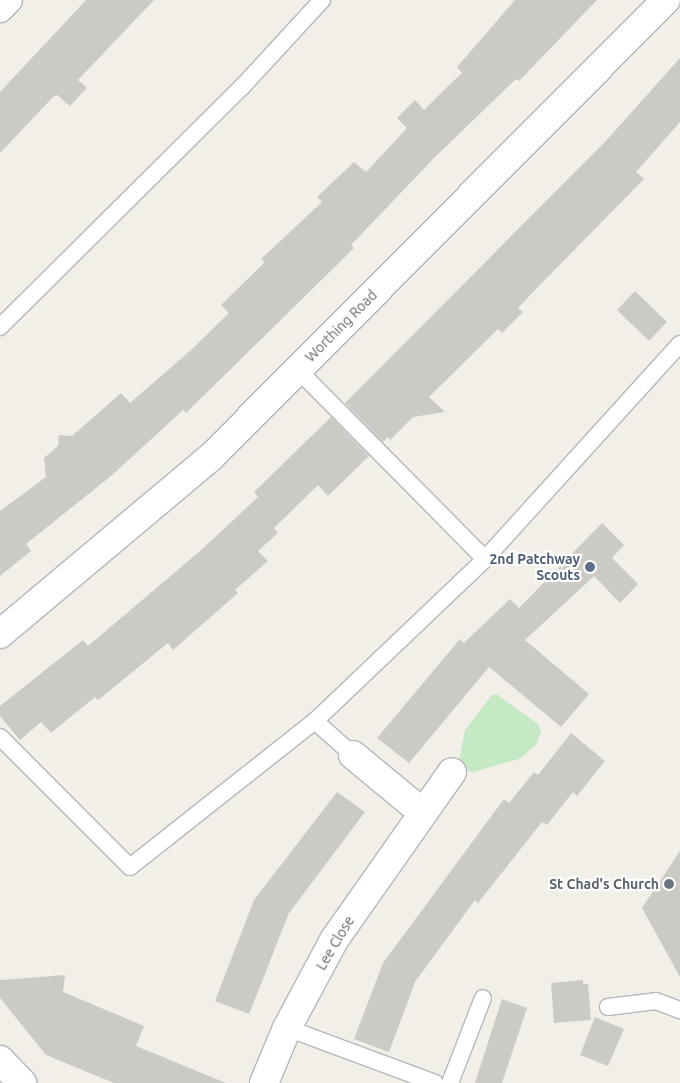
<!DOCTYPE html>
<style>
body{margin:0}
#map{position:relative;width:680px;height:1083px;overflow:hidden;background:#f1efe8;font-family:Ubuntu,sans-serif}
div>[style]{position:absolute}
.green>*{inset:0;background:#c5e8c5}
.building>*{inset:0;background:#cccac5}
.roads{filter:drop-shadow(1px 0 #b5b8bc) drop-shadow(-1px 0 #b5b8bc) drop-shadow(0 1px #b5b8bc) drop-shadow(0 -1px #b5b8bc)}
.service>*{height:16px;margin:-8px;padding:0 8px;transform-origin:8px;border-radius:8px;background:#fff}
.minor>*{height:28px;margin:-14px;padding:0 14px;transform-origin:14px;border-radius:14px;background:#fff}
.dots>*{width:14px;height:14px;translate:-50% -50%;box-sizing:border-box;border:2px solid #fff;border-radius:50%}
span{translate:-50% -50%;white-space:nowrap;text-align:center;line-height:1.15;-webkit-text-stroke:4.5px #fff;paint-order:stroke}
.street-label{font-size:14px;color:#5f6368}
.service-label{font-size:14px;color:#4e5e75;font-weight:700}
.right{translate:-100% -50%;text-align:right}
.worship-label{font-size:14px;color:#5b616d;font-weight:700}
</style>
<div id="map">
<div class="green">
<div style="clip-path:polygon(496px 694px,538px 724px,541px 732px,536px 745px,519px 759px,473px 772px,462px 770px,459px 760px,465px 730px,491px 696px)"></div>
</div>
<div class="building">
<div style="clip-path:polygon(86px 0,154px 0,78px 80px,87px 88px,70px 106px,57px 95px,53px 97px,0 153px,0 92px)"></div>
<div style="clip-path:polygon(515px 0,597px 0,519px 81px,516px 79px,435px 157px,351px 245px,354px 248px,186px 413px,183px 410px,111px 476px,26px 544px,31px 551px,0 576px,0 511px,46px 477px,44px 458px,58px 446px,59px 435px,72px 436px,121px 393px,130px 403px,191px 350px,229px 313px,221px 305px,265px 262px,261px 259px,322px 202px,317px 197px,354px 162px,366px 172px,407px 128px,397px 118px,415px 100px,424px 110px,443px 91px,462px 73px,457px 67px)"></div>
<div style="clip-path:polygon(680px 58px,680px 122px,636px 172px,644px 179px,536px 289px,518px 308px,523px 312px,502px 333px,498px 329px,429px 397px,445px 412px,413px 417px,390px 440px,388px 437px,383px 442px,345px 403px,605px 142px)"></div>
<div style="clip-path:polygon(635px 291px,667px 322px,649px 341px,617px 310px)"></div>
<div style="clip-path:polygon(331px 417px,369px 456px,328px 496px,318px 485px,274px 528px,278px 533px,258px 551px,268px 561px,235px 590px,238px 593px,173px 650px,168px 643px,98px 700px,95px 697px,51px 733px,41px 722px,20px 740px,0 716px,0 706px,83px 640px,88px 646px,200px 551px,258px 497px,254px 492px)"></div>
<div style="clip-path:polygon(602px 523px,624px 545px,612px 558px,638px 584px,620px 603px,594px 576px,525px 640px,589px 694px,561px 727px,489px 667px,409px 763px,377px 738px,460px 639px,464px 643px,510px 599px,519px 608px)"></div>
<div style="clip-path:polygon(571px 733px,605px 761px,577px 796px,573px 792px,547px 825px,542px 822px,478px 903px,475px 900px,415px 982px,389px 1052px,354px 1039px,383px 963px,504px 799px,509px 803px,534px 772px,538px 775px)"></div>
<div style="clip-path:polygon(337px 792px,365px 812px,289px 913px,249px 1014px,215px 1001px,254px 900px)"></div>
<div style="clip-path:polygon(680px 851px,680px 977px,642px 908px)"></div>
<div style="clip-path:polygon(65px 975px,63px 992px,144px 1026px,136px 1046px,226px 1083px,114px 1083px,46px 1055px,0 998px,0 980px)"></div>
<div style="clip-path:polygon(583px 980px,583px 984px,588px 984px,591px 1020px,554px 1023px,551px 983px)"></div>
<div style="clip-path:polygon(502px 999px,527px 1008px,502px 1083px,475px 1083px)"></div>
<div style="clip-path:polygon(595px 1017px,624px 1029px,608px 1066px,580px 1055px)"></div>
</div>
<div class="roads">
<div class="service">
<div style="left:0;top:327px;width:341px;rotate:-44.8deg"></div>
<div style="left:242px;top:87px;width:118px;rotate:-47.4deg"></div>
<div style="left:485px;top:559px;width:290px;rotate:-47.8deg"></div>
<div style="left:315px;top:721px;width:51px;rotate:41.8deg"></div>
<div style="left:0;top:737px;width:184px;rotate:45deg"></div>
<div style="left:130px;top:867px;width:236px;rotate:-38.3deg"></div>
<div style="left:315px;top:721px;width:235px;rotate:-43.6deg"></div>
<div style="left:485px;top:559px;width:267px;rotate:-134.7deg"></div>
<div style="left:608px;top:1007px;width:48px;rotate:-7.1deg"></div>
<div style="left:656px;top:1001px;width:26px;rotate:21deg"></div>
<div style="left:287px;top:1028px;width:158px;rotate:20.4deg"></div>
<div style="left:450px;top:1083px;width:91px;rotate:-68.8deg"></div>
</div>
<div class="minor">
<div style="left:0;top:8px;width:11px;rotate:-45deg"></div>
<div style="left:0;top:634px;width:274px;rotate:-40deg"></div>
<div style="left:210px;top:458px;width:646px;rotate:-45.13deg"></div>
<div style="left:353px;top:755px;width:89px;rotate:39.6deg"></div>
<div style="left:0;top:1060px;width:32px;rotate:46deg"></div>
<div style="left:264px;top:1083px;width:60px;rotate:-67.3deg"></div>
<div style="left:287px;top:1028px;width:100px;rotate:-61.9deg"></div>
<div style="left:334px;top:940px;width:205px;rotate:-54.9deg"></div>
</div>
</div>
<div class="dots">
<div style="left:590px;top:567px;background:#5c6f8a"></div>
<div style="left:669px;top:884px;background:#6b7280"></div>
</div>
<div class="street-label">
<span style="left:341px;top:326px;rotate:-45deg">Worthing Road</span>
<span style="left:335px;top:943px;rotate:-59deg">Lee Close</span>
</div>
<div class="service-label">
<span class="right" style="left:580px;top:567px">2nd Patchway<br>Scouts</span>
</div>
<div class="worship-label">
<span class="right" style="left:659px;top:884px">St Chad's Church</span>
</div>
</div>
